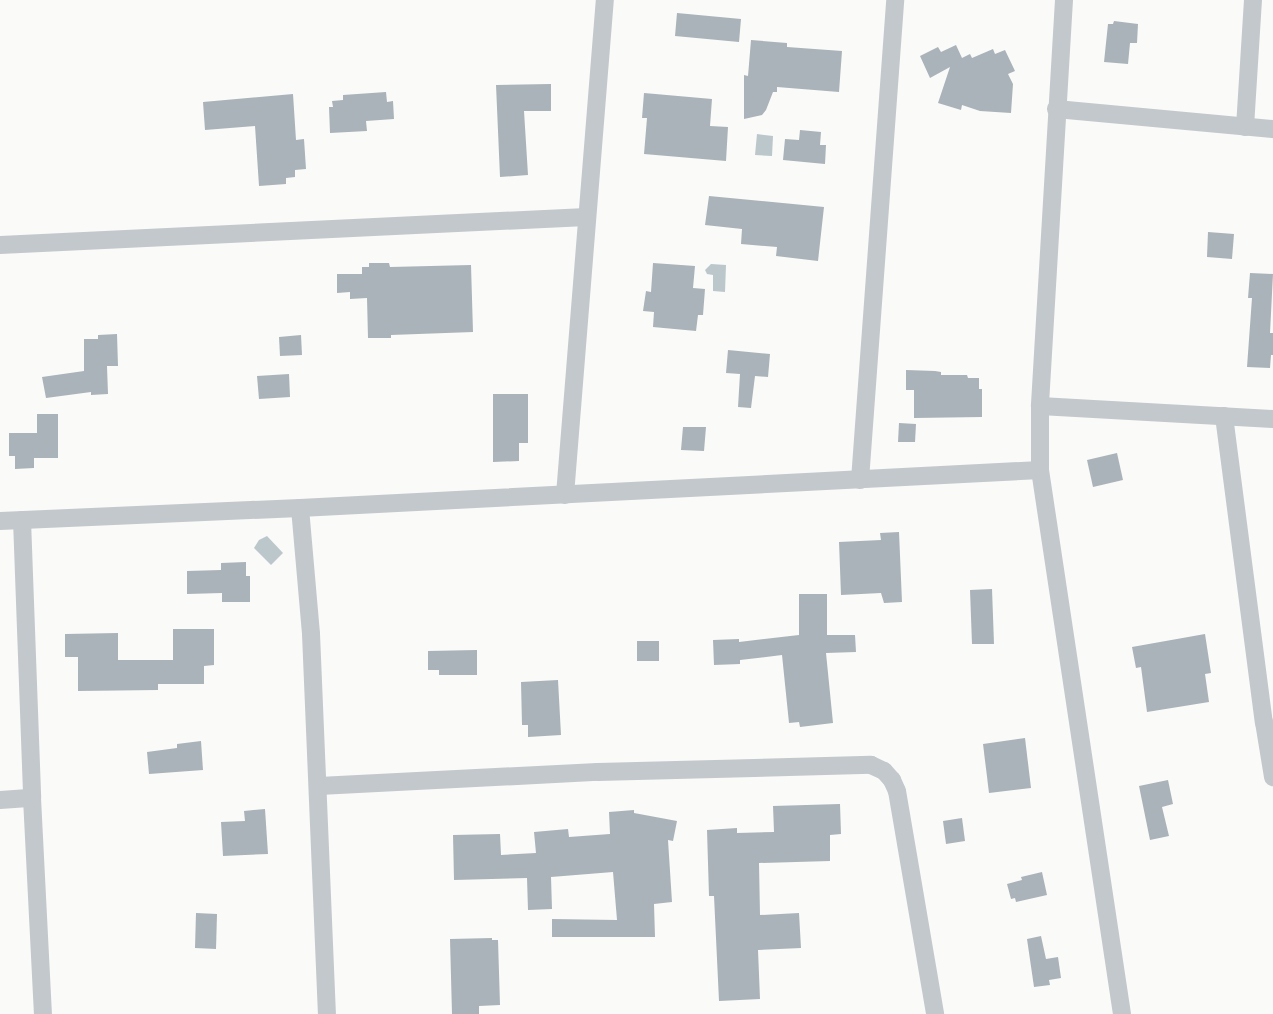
<!DOCTYPE html>
<style>
body{margin:0}
#map{position:relative;width:1273px;height:1014px;overflow:hidden;background:#fafaf8;font-family:"Source Sans 3",sans-serif}
div>[style]{position:absolute}
.water>*{inset:0;background:#bbc7cb}
.building>*{inset:0;background:#aab3b9}
.street>*{height:18px;margin:-9px;padding:0 9px;transform-origin:9px;border-radius:9px;background:#c3c8cc}
span{translate:-50% -50%;white-space:nowrap;text-align:center;line-height:1.15;-webkit-text-stroke:5px #fff;paint-order:stroke}
</style>
<div id="map">
<div class="water">
<div style="clip-path:polygon(757px 134px,773px 136px,772px 156px,755px 155px)"></div>
<div style="clip-path:polygon(711px 264px,726px 265px,725px 292px,713px 291px,713px 275px,707px 274px,705px 270px)"></div>
<div style="clip-path:polygon(267px 536px,283px 553px,271px 565px,254px 548px,259px 540px)"></div>
</div>
<div class="building">
<div style="clip-path:polygon(677px 13px,741px 19px,739px 42px,675px 36px)"></div>
<div style="clip-path:polygon(1114px 21px,1138px 24px,1137px 43px,1130px 43px,1128px 64px,1104px 62px,1108px 24px,1113px 24px)"></div>
<div style="clip-path:polygon(751px 40px,787px 43px,787px 47px,842px 51px,839px 92px,777px 87px,777px 92px,773px 92px,766px 110px,762px 115px,744px 119px,744px 75px,748px 76px)"></div>
<div style="clip-path:polygon(956px 45px,962px 58px,970px 54px,972px 58px,993px 49px,995px 54px,1005px 50px,1015px 71px,1008px 74px,1013px 84px,1011px 113px,980px 111px,962px 105px,961px 110px,938px 103px,950px 67px,930px 78px,920px 56px,938px 47px,941px 52px)"></div>
<div style="clip-path:polygon(551px 84px,551px 111px,524px 111px,528px 175px,500px 177px,496px 85px)"></div>
<div style="clip-path:polygon(386px 92px,387px 102px,393px 101px,394px 119px,366px 121px,367px 131px,330px 133px,329px 107px,333px 107px,332px 101px,343px 100px,343px 95px)"></div>
<div style="clip-path:polygon(644px 93px,712px 99px,710px 126px,728px 127px,726px 161px,644px 154px,647px 118px,642px 118px)"></div>
<div style="clip-path:polygon(293px 94px,296px 140px,304px 139px,306px 169px,295px 170px,295px 177px,286px 178px,286px 184px,259px 186px,255px 126px,205px 130px,203px 102px)"></div>
<div style="clip-path:polygon(800px 130px,821px 132px,820px 145px,826px 145px,825px 164px,783px 160px,785px 139px,799px 140px)"></div>
<div style="clip-path:polygon(709px 196px,824px 207px,818px 261px,776px 256px,777px 247px,741px 244px,742px 229px,705px 225px)"></div>
<div style="clip-path:polygon(1208px 232px,1234px 234px,1232px 259px,1207px 257px)"></div>
<div style="clip-path:polygon(369px 263px,389px 263px,390px 267px,471px 265px,473px 332px,391px 335px,391px 338px,368px 338px,367px 298px,350px 299px,350px 292px,337px 293px,337px 274px,362px 274px,362px 267px,369px 267px)"></div>
<div style="clip-path:polygon(653px 263px,695px 266px,693px 288px,705px 289px,703px 315px,698px 315px,696px 331px,653px 327px,654px 312px,643px 311px,646px 291px,651px 292px)"></div>
<div style="clip-path:polygon(1250px 273px,1273px 274px,1270px 333px,1273px 333px,1273px 355px,1271px 355px,1270px 368px,1247px 367px,1252px 298px,1248px 298px)"></div>
<div style="clip-path:polygon(117px 334px,118px 366px,107px 366px,108px 394px,91px 395px,91px 392px,46px 398px,42px 377px,84px 371px,84px 339px,98px 339px,98px 335px)"></div>
<div style="clip-path:polygon(301px 335px,302px 355px,280px 356px,279px 337px)"></div>
<div style="clip-path:polygon(728px 350px,770px 354px,768px 377px,755px 376px,751px 408px,738px 407px,740px 374px,726px 373px)"></div>
<div style="clip-path:polygon(906px 370px,935px 371px,941px 372px,941px 375px,967px 375px,968px 378px,979px 378px,979px 389px,982px 389px,982px 417px,914px 418px,914px 390px,906px 390px)"></div>
<div style="clip-path:polygon(289px 374px,290px 397px,259px 399px,257px 376px)"></div>
<div style="clip-path:polygon(493px 394px,528px 394px,528px 443px,519px 443px,519px 461px,493px 462px)"></div>
<div style="clip-path:polygon(37px 414px,58px 414px,58px 458px,34px 458px,34px 468px,15px 469px,15px 456px,9px 456px,9px 433px,37px 433px)"></div>
<div style="clip-path:polygon(899px 423px,916px 424px,915px 442px,898px 442px)"></div>
<div style="clip-path:polygon(683px 427px,706px 427px,704px 451px,681px 450px)"></div>
<div style="clip-path:polygon(1117px 453px,1123px 480px,1093px 487px,1087px 460px)"></div>
<div style="clip-path:polygon(899px 532px,902px 602px,884px 603px,881px 593px,841px 595px,839px 542px,881px 540px,880px 533px)"></div>
<div style="clip-path:polygon(246px 562px,246px 576px,250px 576px,250px 602px,222px 602px,222px 593px,187px 594px,187px 571px,221px 570px,221px 563px)"></div>
<div style="clip-path:polygon(992px 589px,994px 644px,972px 644px,970px 590px)"></div>
<div style="clip-path:polygon(799px 594px,827px 594px,827px 635px,855px 635px,856px 652px,826px 653px,833px 723px,800px 727px,799px 722px,789px 723px,782px 655px,740px 660px,740px 664px,714px 665px,713px 640px,739px 639px,739px 642px,799px 635px)"></div>
<div style="clip-path:polygon(173px 629px,214px 629px,214px 665px,204px 666px,204px 684px,158px 684px,158px 690px,78px 691px,78px 657px,65px 657px,65px 634px,118px 633px,118px 660px,173px 660px)"></div>
<div style="clip-path:polygon(1205px 634px,1211px 673px,1205px 674px,1209px 702px,1147px 712px,1141px 667px,1136px 668px,1132px 647px)"></div>
<div style="clip-path:polygon(637px 641px,659px 641px,659px 661px,637px 661px)"></div>
<div style="clip-path:polygon(477px 650px,477px 675px,439px 675px,439px 670px,428px 670px,428px 651px)"></div>
<div style="clip-path:polygon(558px 680px,561px 735px,528px 737px,528px 725px,522px 725px,521px 682px)"></div>
<div style="clip-path:polygon(1025px 738px,1031px 788px,989px 793px,983px 744px)"></div>
<div style="clip-path:polygon(201px 741px,203px 770px,149px 774px,147px 752px,177px 748px,177px 744px)"></div>
<div style="clip-path:polygon(1168px 780px,1173px 804px,1162px 807px,1169px 836px,1150px 840px,1139px 786px)"></div>
<div style="clip-path:polygon(840px 804px,841px 834px,830px 835px,830px 861px,759px 863px,760px 915px,799px 913px,801px 948px,758px 950px,760px 999px,719px 1001px,714px 896px,709px 896px,707px 830px,737px 828px,737px 833px,774px 832px,773px 806px)"></div>
<div style="clip-path:polygon(265px 809px,268px 854px,223px 856px,221px 822px,245px 821px,244px 811px)"></div>
<div style="clip-path:polygon(634px 810px,634px 813px,677px 821px,673px 841px,668px 840px,672px 902px,654px 904px,655px 937px,552px 937px,552px 919px,617px 920px,613px 872px,551px 877px,552px 909px,528px 910px,527px 878px,454px 880px,453px 835px,500px 834px,501px 855px,536px 853px,534px 832px,568px 829px,569px 837px,610px 834px,609px 812px)"></div>
<div style="clip-path:polygon(962px 818px,965px 841px,946px 844px,943px 821px)"></div>
<div style="clip-path:polygon(1042px 872px,1047px 895px,1016px 902px,1015px 898px,1011px 899px,1007px 884px,1022px 880px,1021px 877px)"></div>
<div style="clip-path:polygon(196px 913px,217px 914px,216px 949px,195px 948px)"></div>
<div style="clip-path:polygon(1041px 936px,1046px 959px,1058px 957px,1061px 978px,1049px 980px,1050px 985px,1034px 987px,1027px 939px)"></div>
<div style="clip-path:polygon(492px 938px,492px 940px,498px 940px,500px 1005px,479px 1006px,479px 1014px,452px 1014px,450px 939px)"></div>
</div>
<div class="street">
<div style="left:1064px;top:0;width:407px;rotate:93.4deg"></div>
<div style="left:1040px;top:406px;width:64px;rotate:90deg"></div>
<div style="left:1040px;top:470px;width:550px;rotate:81.43deg"></div>
<div style="left:1056px;top:109px;width:218px;rotate:5.3deg"></div>
<div style="left:1245px;top:127px;width:127px;rotate:-86.4deg"></div>
<div style="left:0;top:245px;width:587px;rotate:-2.74deg"></div>
<div style="left:1040px;top:406px;width:233px;rotate:3.2deg"></div>
<div style="left:1224px;top:416px;width:309px;rotate:82.6deg"></div>
<div style="left:1264px;top:722px;width:56px;rotate:80.7deg"></div>
<div style="left:860px;top:480px;width:481px;rotate:-85.8deg"></div>
<div style="left:565px;top:495px;width:497px;rotate:-85.4deg"></div>
<div style="left:300px;top:508px;width:126px;rotate:85deg"></div>
<div style="left:311px;top:634px;width:380px;rotate:87.6deg"></div>
<div style="left:22px;top:520px;width:278px;rotate:87.9deg"></div>
<div style="left:32px;top:798px;width:216px;rotate:87.1deg"></div>
<div style="left:0;top:521px;width:300px;rotate:-2.5deg"></div>
<div style="left:300px;top:508px;width:741px;rotate:-2.94deg"></div>
<div style="left:319px;top:786px;width:279px;rotate:-2.9deg"></div>
<div style="left:598px;top:772px;width:273px;rotate:-1.5deg"></div>
<div style="left:871px;top:765px;width:14px;rotate:25deg"></div>
<div style="left:884px;top:771px;width:12px;rotate:48deg"></div>
<div style="left:892px;top:780px;width:12px;rotate:66deg"></div>
<div style="left:897px;top:791px;width:226px;rotate:80.3deg"></div>
<div style="left:0;top:800px;width:32px;rotate:-4deg"></div>
</div>
</div>
